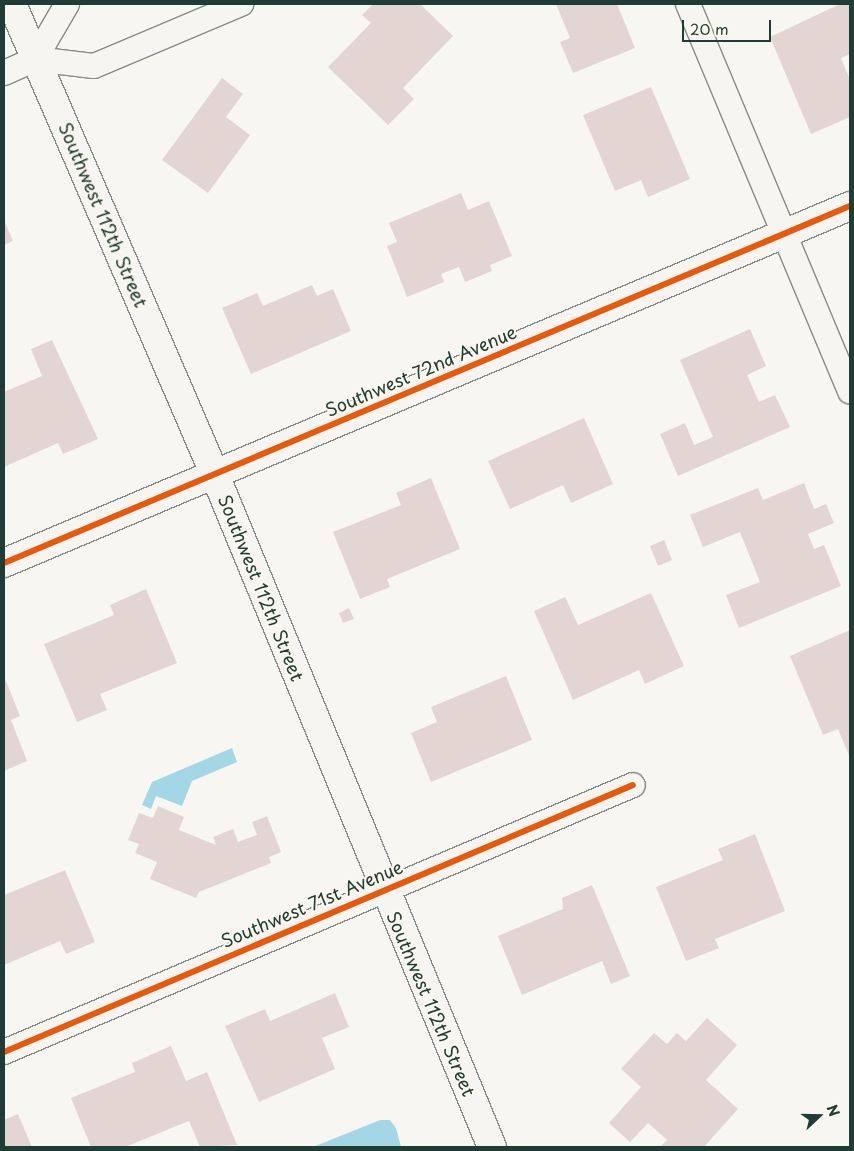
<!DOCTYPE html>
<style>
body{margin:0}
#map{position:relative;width:854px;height:1151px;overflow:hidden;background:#f8f6f0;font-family:"Playpen Sans",sans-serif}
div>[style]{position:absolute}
.water>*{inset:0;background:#a4d7e5}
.building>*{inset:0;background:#e3d6d2}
.roads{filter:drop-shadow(1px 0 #868b86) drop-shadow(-1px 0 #868b86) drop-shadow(0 1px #868b86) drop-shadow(0 -1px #868b86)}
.minor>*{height:24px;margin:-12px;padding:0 12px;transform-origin:12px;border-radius:12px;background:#f6f5f1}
.tertiary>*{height:28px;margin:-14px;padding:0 14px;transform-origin:14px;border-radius:14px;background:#f6f5f1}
.secondary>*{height:28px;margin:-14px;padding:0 14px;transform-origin:14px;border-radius:14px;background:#f6f5f1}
.cycleway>*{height:6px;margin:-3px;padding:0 3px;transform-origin:3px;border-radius:3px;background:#e8590c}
span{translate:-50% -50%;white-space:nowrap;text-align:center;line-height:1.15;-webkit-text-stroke:4px #fbf7ec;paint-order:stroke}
.street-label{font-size:18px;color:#1f3d34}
.frame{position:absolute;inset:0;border:5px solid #1f3d34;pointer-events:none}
.north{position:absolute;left:794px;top:1091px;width:50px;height:50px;-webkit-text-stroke:4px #fbf7ec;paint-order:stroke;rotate:69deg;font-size:14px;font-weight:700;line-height:20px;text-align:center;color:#1f3d34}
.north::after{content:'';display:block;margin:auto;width:18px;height:22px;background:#1f3d34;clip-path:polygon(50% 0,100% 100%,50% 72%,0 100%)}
.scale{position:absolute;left:682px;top:20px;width:89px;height:22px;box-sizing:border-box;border:2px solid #1f3d34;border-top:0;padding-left:6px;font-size:15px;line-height:18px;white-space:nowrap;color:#1f3d34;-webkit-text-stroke:4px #fbf7ec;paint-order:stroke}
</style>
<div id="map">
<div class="water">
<div style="clip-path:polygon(232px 748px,237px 762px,192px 781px,182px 806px,156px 796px,151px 809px,142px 805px,152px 782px)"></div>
<div style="clip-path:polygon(380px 1120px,390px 1120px,396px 1128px,401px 1147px,313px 1147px)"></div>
</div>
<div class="building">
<div style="clip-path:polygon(373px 4px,420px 4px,453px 36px,403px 88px,414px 99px,388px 125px,328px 67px,371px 23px,362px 15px)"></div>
<div style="clip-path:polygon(556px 4px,617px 4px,635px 48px,573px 73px,560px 42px,570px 38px)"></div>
<div style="clip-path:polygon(840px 4px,850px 4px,850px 54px,841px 58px,850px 80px,850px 117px,811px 134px,770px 37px)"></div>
<div style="clip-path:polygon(222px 78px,243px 94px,226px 117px,250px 135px,208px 193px,162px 160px)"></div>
<div style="clip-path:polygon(651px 87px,690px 179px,648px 197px,641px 180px,615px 191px,583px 115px)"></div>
<div style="clip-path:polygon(461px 193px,468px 210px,489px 201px,512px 256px,490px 265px,492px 271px,465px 282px,459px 267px,441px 274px,444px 282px,407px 297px,387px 246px,397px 242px,389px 223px)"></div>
<div style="clip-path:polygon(4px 220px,13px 241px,4px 245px)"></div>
<div style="clip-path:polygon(312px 285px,317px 296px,333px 289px,351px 331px,251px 374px,222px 308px,257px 293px,263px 306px)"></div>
<div style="clip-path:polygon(750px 329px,766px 366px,747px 375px,759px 402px,775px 395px,790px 427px,678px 476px,660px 434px,685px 423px,694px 445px,713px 437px,680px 360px)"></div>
<div style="clip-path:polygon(52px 340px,98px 439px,63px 454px,58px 443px,4px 467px,4px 392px,42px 376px,31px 349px)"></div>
<div style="clip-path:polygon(584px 418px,613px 484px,571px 503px,563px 485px,510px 509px,488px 461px)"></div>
<div style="clip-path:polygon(431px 478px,460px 549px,387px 579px,390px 587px,360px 599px,333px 532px,401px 505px,396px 493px)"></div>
<div style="clip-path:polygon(804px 483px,814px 509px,826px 504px,834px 523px,808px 534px,814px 549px,824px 545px,841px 586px,739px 628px,726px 595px,760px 582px,740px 532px,703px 547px,690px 515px,758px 488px,763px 500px)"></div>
<div style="clip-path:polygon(664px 540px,672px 560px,658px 566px,650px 546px)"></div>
<div style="clip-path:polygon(146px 589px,177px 663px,100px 694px,107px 710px,77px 722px,44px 644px,114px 615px,110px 605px)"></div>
<div style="clip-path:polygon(651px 593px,684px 666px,645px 684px,639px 670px,573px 700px,534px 611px,565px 597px,578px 625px)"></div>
<div style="clip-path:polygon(349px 608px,354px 619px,343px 623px,339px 613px)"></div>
<div style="clip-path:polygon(850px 630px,850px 758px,838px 729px,823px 735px,790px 656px)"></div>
<div style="clip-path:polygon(4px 676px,20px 716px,11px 720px,27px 761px,4px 771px)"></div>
<div style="clip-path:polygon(506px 676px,532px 740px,431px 782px,411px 733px,437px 722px,431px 707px)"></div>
<div style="clip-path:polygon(158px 806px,184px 817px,179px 830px,216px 845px,213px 837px,233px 829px,238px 842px,257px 835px,252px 822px,267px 816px,281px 852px,269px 857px,271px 863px,199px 892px,196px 898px,150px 879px,157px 862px,135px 853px,139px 844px,128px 840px,139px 813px,153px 818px)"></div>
<div style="clip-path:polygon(755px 834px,785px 911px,715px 939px,719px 948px,686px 961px,656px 887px,723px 860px,718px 849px)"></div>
<div style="clip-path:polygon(65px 870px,95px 942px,66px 954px,60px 941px,4px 965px,4px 895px)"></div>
<div style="clip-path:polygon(592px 885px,630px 976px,611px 984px,602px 961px,522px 995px,498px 936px,563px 909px,562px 898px)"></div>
<div style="clip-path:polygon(335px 993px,349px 1027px,322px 1038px,335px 1069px,259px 1102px,225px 1026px,265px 1009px,270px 1021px)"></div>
<div style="clip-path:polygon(707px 1018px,737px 1045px,706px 1080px,738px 1109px,704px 1147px,660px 1147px,667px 1140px,648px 1123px,630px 1142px,609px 1123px,641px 1087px,621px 1069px,654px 1033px,667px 1044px,677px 1033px,686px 1041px)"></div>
<div style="clip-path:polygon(171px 1046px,186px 1081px,207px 1072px,237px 1145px,200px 1147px,189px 1121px,125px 1147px,91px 1147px,71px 1098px,135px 1072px,132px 1063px)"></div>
<div style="clip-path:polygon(18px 1114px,32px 1147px,4px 1147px,4px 1120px)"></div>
</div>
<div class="roads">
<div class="minor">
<div style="left:688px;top:4px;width:420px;rotate:67.3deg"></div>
<div style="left:35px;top:59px;width:64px;rotate:-59.8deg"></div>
<div style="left:4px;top:73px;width:34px;rotate:-24deg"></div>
<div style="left:35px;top:59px;width:59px;rotate:6.8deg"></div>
<div style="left:94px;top:66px;width:160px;rotate:-22.9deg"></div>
<div style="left:4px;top:1052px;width:683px;rotate:-23deg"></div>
</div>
<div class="tertiary">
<div style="left:4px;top:563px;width:918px;rotate:-22.88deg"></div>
</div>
<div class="secondary">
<div style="left:12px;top:4px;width:513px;rotate:66.68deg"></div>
<div style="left:215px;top:475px;width:727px;rotate:67.6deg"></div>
</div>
</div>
<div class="cycleway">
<div style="left:4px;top:563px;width:918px;rotate:-22.88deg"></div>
<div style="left:4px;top:1052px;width:683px;rotate:-23deg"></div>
</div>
<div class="street-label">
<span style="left:103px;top:215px;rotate:67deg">Southwest 112th Street</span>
<span style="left:421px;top:371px;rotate:-23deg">Southwest 72nd Avenue</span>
<span style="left:261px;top:588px;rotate:68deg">Southwest 112th Street</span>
<span style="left:312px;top:904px;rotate:-23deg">Southwest 71st Avenue</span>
<span style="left:431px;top:1004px;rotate:67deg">Southwest 112th Street</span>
</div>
<div class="frame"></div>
<div class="north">N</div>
<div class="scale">20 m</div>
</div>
